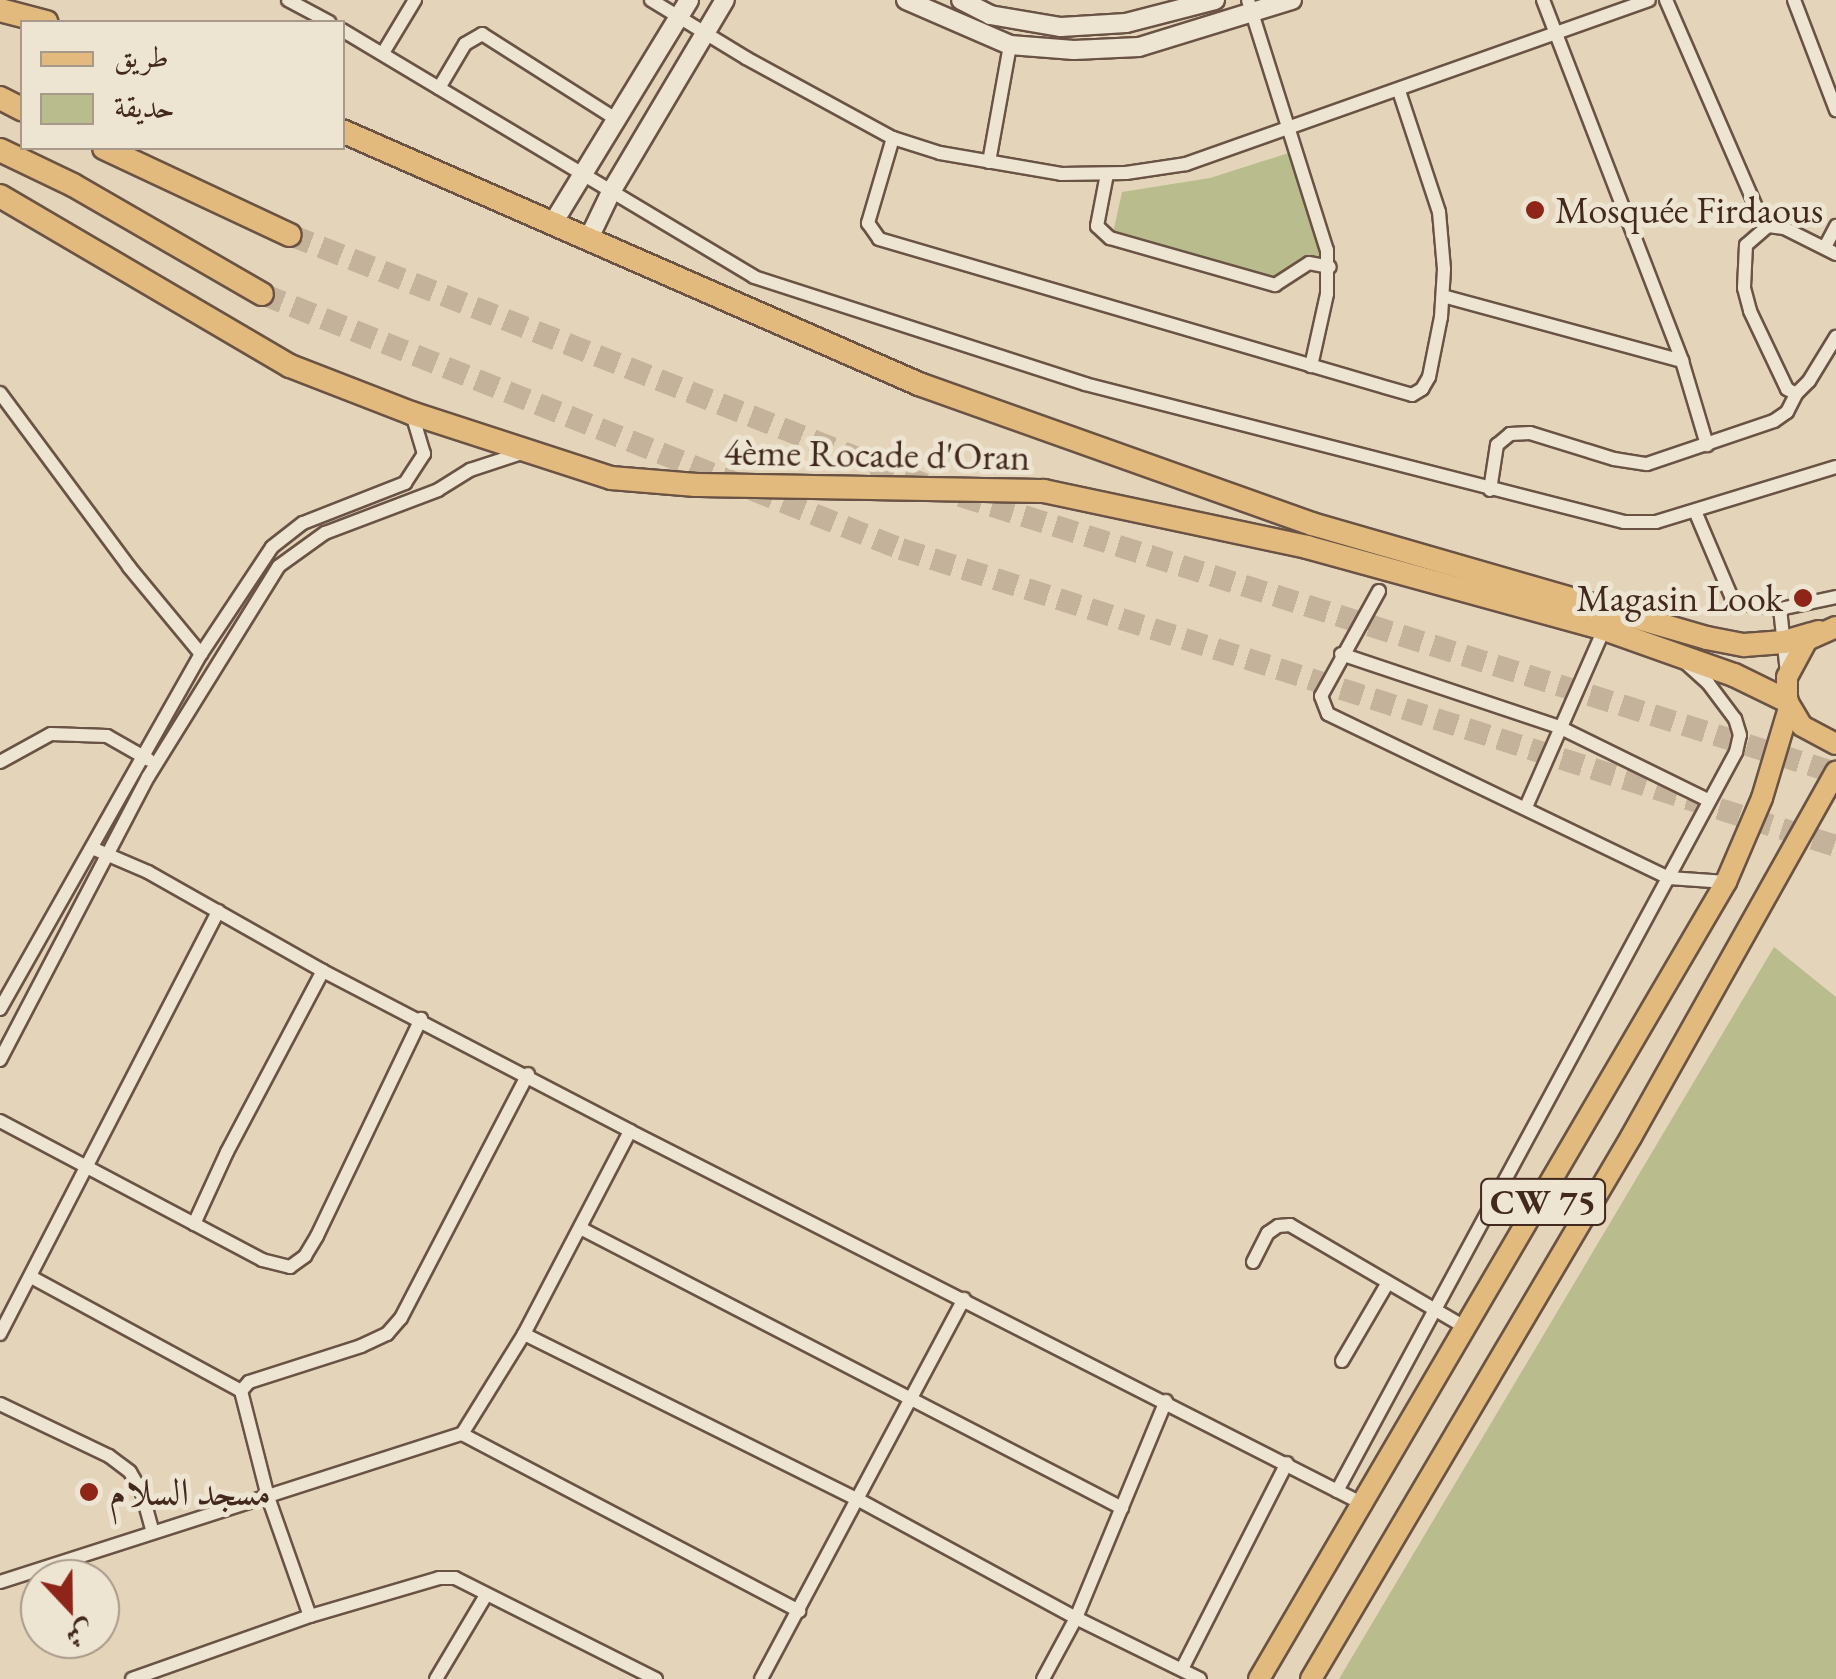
<!DOCTYPE html>
<meta charset="utf-8">
<style>
body{margin:0}
#map{position:relative;width:1836px;height:1679px;overflow:hidden;background:#e4d5ba;font-family:"EB Garamond",Amiri,serif}
div>[style]{position:absolute}
.green>*{inset:0;background:#b9bc8c}
.highway-tunnel>*{height:22px;margin-top:-11px;transform-origin:0;background:repeating-linear-gradient(90deg,#c4b29b 0 22px,transparent 0 33px)}
.roads{filter:drop-shadow(2px 0 #6a5344) drop-shadow(-2px 0 #6a5344) drop-shadow(0 2px #6a5344) drop-shadow(0 -2px #6a5344)}
.street>*{height:12px;margin:-6px;padding:0 6px;transform-origin:6px;border-radius:6px;background:#ede4d2}
.secondary>*{height:18px;margin:-9px;padding:0 9px;transform-origin:9px;border-radius:9px;background:#ede4d2}
.primary>*{height:20px;margin:-10px;padding:0 10px;transform-origin:10px;border-radius:10px;background:#e2ba7d}
.highway>*{height:22px;margin:-11px;padding:0 11px;transform-origin:11px;border-radius:11px;background:#e2ba7d}
.dots>*{width:28px;height:28px;translate:-50% -50%;box-sizing:border-box;border:5px solid #ede4d2;border-radius:50%}
span{translate:-50% -50%;white-space:nowrap;text-align:center;line-height:1.15;-webkit-text-stroke:10px #ede4d2;paint-order:stroke}
.shield-label span{padding:2px 8px;background:#ede4d2;border:2px solid;border-radius:8px;-webkit-text-stroke-width:0}
.shield-label{font-size:35px;color:#42281d;font-weight:700}
.poi-label{font-size:38px;color:#42281d}
.left{translate:0 -50%;text-align:left}
.right{translate:-100% -50%;text-align:right}
.street-label{font-size:38px;color:#42281d}
.legend{position:absolute;left:20px;top:20px;width:325px;height:130px;box-sizing:border-box;background:#ede4d2;border:2px solid #a9998a;margin:0;padding:12px 18px;list-style:none;font-size:30px;color:#42281d}
.legend li{display:flex;align-items:center;gap:20px;height:50px}
.legend b{width:50px;border:2px solid #a9998a}
.north{position:absolute;left:20px;top:1559px;width:100px;height:100px;box-sizing:border-box;background:#ede4d2;border:2px solid #a9998a;border-radius:50%;rotate:158deg;font-size:28px;font-weight:700;line-height:40px;text-align:center;color:#42281d}
.north::after{content:'';display:block;margin:auto;width:35px;height:45px;background:#8f2418;clip-path:polygon(50% 0,100% 100%,50% 72%,0 100%)}
</style>
<div id="map">
<div class="green">
<div style="clip-path:polygon(1292px 152px,1319px 243px,1320px 264px,1309px 266px,1286px 283px,1113px 233px,1122px 192px,1210px 178px)"></div>
<div style="clip-path:polygon(1774px 947px,1836px 997px,1836px 1679px,1339px 1679px)"></div>
</div>
<div class="highway-tunnel">
<div style="left:290px;top:235px;width:687px;rotate:21.44deg"></div>
<div style="left:929px;top:486px;width:951px;rotate:17.56deg"></div>
<div style="left:262px;top:294px;width:688px;rotate:21.76deg"></div>
<div style="left:901px;top:549px;width:981px;rotate:17.62deg"></div>
</div>
<div class="roads">
<div class="street">
<div style="left:288px;top:0;width:47px;rotate:28.2deg"></div>
<div style="left:651px;top:0;width:111px;rotate:31.4deg"></div>
<div style="left:746px;top:58px;width:167px;rotate:28.6deg"></div>
<div style="left:893px;top:138px;width:49px;rotate:17.7deg"></div>
<div style="left:940px;top:153px;width:123px;rotate:9.8deg"></div>
<div style="left:1061px;top:174px;width:65px;rotate:-0.9deg"></div>
<div style="left:1126px;top:173px;width:61px;rotate:-8.5deg"></div>
<div style="left:1186px;top:164px;width:491px;rotate:-19.5deg"></div>
<div style="left:1248px;top:0;width:262px;rotate:72.5deg"></div>
<div style="left:1327px;top:250px;width:44px;rotate:90deg"></div>
<div style="left:1327px;top:294px;width:74px;rotate:102.5deg"></div>
<div style="left:1543px;top:0;width:387px;rotate:68.9deg"></div>
<div style="left:1682px;top:361px;width:88px;rotate:73.4deg"></div>
<div style="left:1666px;top:0;width:233px;rotate:66.5deg"></div>
<div style="left:1759px;top:214px;width:15px;rotate:53deg"></div>
<div style="left:1768px;top:226px;width:16px;rotate:7deg"></div>
<div style="left:1784px;top:228px;width:58px;rotate:26.6deg"></div>
<div style="left:1794px;top:0;width:118px;rotate:69.1deg"></div>
<div style="left:342px;top:30px;width:480px;rotate:30.9deg"></div>
<div style="left:754px;top:277px;width:348px;rotate:17.9deg"></div>
<div style="left:1085px;top:384px;width:556px;rotate:14.36deg"></div>
<div style="left:1624px;top:522px;width:32px"></div>
<div style="left:1656px;top:522px;width:188px;rotate:-17deg"></div>
<div style="left:383px;top:53px;width:62px;rotate:-58.9deg"></div>
<div style="left:439px;top:88px;width:51px;rotate:-59.4deg"></div>
<div style="left:465px;top:44px;width:20px;rotate:-30deg"></div>
<div style="left:482px;top:34px;width:159px;rotate:32.4deg"></div>
<div style="left:893px;top:138px;width:89px;rotate:106.4deg"></div>
<div style="left:868px;top:223px;width:19px;rotate:55deg"></div>
<div style="left:879px;top:239px;width:555px;rotate:16.31deg"></div>
<div style="left:1412px;top:395px;width:12px;rotate:-31deg"></div>
<div style="left:1422px;top:389px;width:14px;rotate:-60deg"></div>
<div style="left:1429px;top:377px;width:61px;rotate:-78.7deg"></div>
<div style="left:1441px;top:317px;width:48px;rotate:-86.4deg"></div>
<div style="left:1444px;top:269px;width:57px;rotate:-95deg"></div>
<div style="left:1439px;top:212px;width:127px;rotate:-108.3deg"></div>
<div style="left:989px;top:162px;width:119px;rotate:-79.8deg"></div>
<div style="left:1107px;top:174px;width:53px;rotate:100.9deg"></div>
<div style="left:1097px;top:226px;width:18px;rotate:43deg"></div>
<div style="left:1110px;top:238px;width:172px;rotate:15.9deg"></div>
<div style="left:1275px;top:285px;width:40px;rotate:-32.9deg"></div>
<div style="left:1309px;top:263px;width:21px;rotate:11deg"></div>
<div style="left:1768px;top:226px;width:29px;rotate:139deg"></div>
<div style="left:1746px;top:245px;width:43px;rotate:92.7deg"></div>
<div style="left:1744px;top:288px;width:24px;rotate:75deg"></div>
<div style="left:1750px;top:311px;width:86px;rotate:64.6deg"></div>
<div style="left:1787px;top:389px;width:10px;rotate:29deg"></div>
<div style="left:1796px;top:394px;width:18px;rotate:-45deg"></div>
<div style="left:1809px;top:381px;width:52px;rotate:-58.5deg"></div>
<div style="left:1825px;top:247px;width:24px;rotate:-62deg"></div>
<div style="left:1443px;top:296px;width:248px;rotate:15.2deg"></div>
<div style="left:0;top:393px;width:217px;rotate:53.4deg"></div>
<div style="left:129px;top:567px;width:113px;rotate:50.4deg"></div>
<div style="left:1490px;top:490px;width:46px;rotate:-81.2deg"></div>
<div style="left:1497px;top:445px;width:17px;rotate:-40deg"></div>
<div style="left:1510px;top:434px;width:20px;rotate:-3deg"></div>
<div style="left:1530px;top:433px;width:88px;rotate:17.2deg"></div>
<div style="left:1614px;top:459px;width:33px;rotate:9deg"></div>
<div style="left:1647px;top:464px;width:134px;rotate:-18.7deg"></div>
<div style="left:1774px;top:421px;width:16px;rotate:-35deg"></div>
<div style="left:1787px;top:412px;width:20px;rotate:-63deg"></div>
<div style="left:1695px;top:511px;width:100px;rotate:67deg"></div>
<div style="left:1734px;top:603px;width:46px;rotate:7.4deg"></div>
<div style="left:1379px;top:591px;width:120px;rotate:118.9deg"></div>
<div style="left:1321px;top:696px;width:19px;rotate:69deg"></div>
<div style="left:1328px;top:714px;width:378px;rotate:25.7deg"></div>
<div style="left:1669px;top:878px;width:57px;rotate:4deg"></div>
<div style="left:1341px;top:654px;width:230px;rotate:18.5deg"></div>
<div style="left:1559px;top:727px;width:166px;rotate:26.1deg"></div>
<div style="left:1787px;top:673px;width:64px;rotate:-96.2deg"></div>
<div style="left:1780px;top:609px;width:57px;rotate:-12.1deg"></div>
<div style="left:0;top:762px;width:58px;rotate:-28.8deg"></div>
<div style="left:51px;top:734px;width:56px;rotate:2deg"></div>
<div style="left:107px;top:736px;width:48px;rotate:29.7deg"></div>
<div style="left:1526px;top:807px;width:194px;rotate:-66.3deg"></div>
<div style="left:92px;top:848px;width:61px;rotate:23.2deg"></div>
<div style="left:148px;top:872px;width:201px;rotate:29.5deg"></div>
<div style="left:323px;top:971px;width:346px;rotate:27.5deg"></div>
<div style="left:630px;top:1131px;width:825px;rotate:26.97deg"></div>
<div style="left:0;top:1009px;width:408px;rotate:-60.5deg"></div>
<div style="left:201px;top:654px;width:128px;rotate:-56.4deg"></div>
<div style="left:272px;top:547px;width:39px;rotate:-38deg"></div>
<div style="left:303px;top:523px;width:110px;rotate:-21.4deg"></div>
<div style="left:405px;top:483px;width:35px;rotate:-57deg"></div>
<div style="left:424px;top:454px;width:42px;rotate:-106.7deg"></div>
<div style="left:0;top:1060px;width:319px;rotate:-62.4deg"></div>
<div style="left:148px;top:777px;width:248px;rotate:-58.2deg"></div>
<div style="left:279px;top:566px;width:57px;rotate:-35.7deg"></div>
<div style="left:325px;top:533px;width:121px;rotate:-20.8deg"></div>
<div style="left:438px;top:490px;width:38px;rotate:-32deg"></div>
<div style="left:470px;top:470px;width:55px;rotate:-18.1deg"></div>
<div style="left:0;top:1121px;width:297px;rotate:27.9deg"></div>
<div style="left:262px;top:1260px;width:29px;rotate:14deg"></div>
<div style="left:290px;top:1267px;width:19px;rotate:-36deg"></div>
<div style="left:305px;top:1256px;width:23px;rotate:-59deg"></div>
<div style="left:317px;top:1236px;width:241px;rotate:-64.4deg"></div>
<div style="left:194px;top:1224px;width:79px;rotate:-65.4deg"></div>
<div style="left:227px;top:1152px;width:205px;rotate:-62.1deg"></div>
<div style="left:582px;top:1229px;width:608px;rotate:27.32deg"></div>
<div style="left:1253px;top:1262px;width:33px;rotate:-63deg"></div>
<div style="left:1268px;top:1233px;width:12px;rotate:-35deg"></div>
<div style="left:1278px;top:1226px;width:12px;rotate:-5deg"></div>
<div style="left:1290px;top:1225px;width:206px;rotate:30.3deg"></div>
<div style="left:33px;top:1278px;width:237px;rotate:28.5deg"></div>
<div style="left:241px;top:1391px;width:12px;rotate:-48deg"></div>
<div style="left:249px;top:1382px;width:118px;rotate:-17.8deg"></div>
<div style="left:361px;top:1346px;width:29px;rotate:-25deg"></div>
<div style="left:387px;top:1334px;width:21px;rotate:-49deg"></div>
<div style="left:401px;top:1318px;width:275px;rotate:-62.5deg"></div>
<div style="left:0;top:1334px;width:476px;rotate:-62.7deg"></div>
<div style="left:524px;top:1334px;width:372px;rotate:26.4deg"></div>
<div style="left:857px;top:1499px;width:249px;rotate:28.5deg"></div>
<div style="left:1076px;top:1618px;width:138px;rotate:26.2deg"></div>
<div style="left:1342px;top:1361px;width:89px;rotate:-59.7deg"></div>
<div style="left:241px;top:1391px;width:109px;rotate:75.7deg"></div>
<div style="left:268px;top:1497px;width:126px;rotate:70.6deg"></div>
<div style="left:0;top:1404px;width:121px;rotate:25.5deg"></div>
<div style="left:109px;top:1456px;width:26px;rotate:37deg"></div>
<div style="left:130px;top:1472px;width:24px;rotate:60deg"></div>
<div style="left:142px;top:1493px;width:41px;rotate:74.6deg"></div>
<div style="left:462px;top:1434px;width:381px;rotate:27.7deg"></div>
<div style="left:1337px;top:1491px;width:840px;rotate:-61.63deg"></div>
<div style="left:1736px;top:752px;width:17px;rotate:-77deg"></div>
<div style="left:1740px;top:735px;width:17px;rotate:-107deg"></div>
<div style="left:1735px;top:719px;width:45px;rotate:-126.9deg"></div>
<div style="left:1708px;top:683px;width:28px;rotate:-138deg"></div>
<div style="left:0;top:1582px;width:485px;rotate:-17.8deg"></div>
<div style="left:462px;top:1434px;width:118px;rotate:-58.2deg"></div>
<div style="left:524px;top:1334px;width:229px;rotate:-62.4deg"></div>
<div style="left:1182px;top:1669px;width:231px;rotate:-63deg"></div>
<div style="left:132px;top:1679px;width:189px;rotate:-19.5deg"></div>
<div style="left:310px;top:1616px;width:134px;rotate:-16.4deg"></div>
<div style="left:439px;top:1578px;width:16px"></div>
<div style="left:455px;top:1578px;width:225px;rotate:26.7deg"></div>
<div style="left:436px;top:1679px;width:98px;rotate:-59.2deg"></div>
<div style="left:761px;top:1679px;width:431px;rotate:-61.9deg"></div>
<div style="left:1043px;top:1679px;width:69px;rotate:-61.6deg"></div>
<div style="left:1076px;top:1618px;width:235px;rotate:-67.5deg"></div>
</div>
<div class="secondary">
<div style="left:906px;top:0;width:113px;rotate:23.4deg"></div>
<div style="left:1010px;top:45px;width:64px;rotate:4.5deg"></div>
<div style="left:1074px;top:50px;width:65px;rotate:-2.6deg"></div>
<div style="left:1139px;top:47px;width:160px;rotate:-17.1deg"></div>
<div style="left:961px;top:0;width:33px;rotate:27deg"></div>
<div style="left:990px;top:15px;width:72px;rotate:9.6deg"></div>
<div style="left:1061px;top:27px;width:65px;rotate:-3.5deg"></div>
<div style="left:1126px;top:23px;width:92px;rotate:-14.5deg"></div>
<div style="left:553px;top:223px;width:261px;rotate:-58.6deg"></div>
<div style="left:589px;top:238px;width:53px;rotate:-64.4deg"></div>
<div style="left:612px;top:190px;width:221px;rotate:-59.3deg"></div>
</div>
<div class="primary">
<div style="left:1836px;top:627px;width:32px;rotate:156deg"></div>
<div style="left:1807px;top:640px;width:42px;rotate:118.4deg"></div>
<div style="left:1787px;top:677px;width:24px;rotate:90deg"></div>
<div style="left:1787px;top:701px;width:29px;rotate:59deg"></div>
<div style="left:1802px;top:726px;width:38px;rotate:28deg"></div>
<div style="left:1259px;top:1679px;width:924px;rotate:-59.63deg"></div>
<div style="left:1726px;top:882px;width:91px;rotate:-66.8deg"></div>
<div style="left:1762px;top:798px;width:94px;rotate:-73.3deg"></div>
<div style="left:1311px;top:1679px;width:629px;rotate:-59.44deg"></div>
<div style="left:1631px;top:1137px;width:419px;rotate:-60.7deg"></div>
</div>
<div class="highway">
<div style="left:0;top:10px;width:48px;rotate:14.6deg"></div>
<div style="left:0;top:98px;width:25px;rotate:27deg"></div>
<div style="left:342px;top:131px;width:630px;rotate:23.68deg"></div>
<div style="left:919px;top:384px;width:417px;rotate:19.6deg"></div>
<div style="left:1312px;top:524px;width:411px;rotate:16.1deg"></div>
<div style="left:1707px;top:638px;width:38px;rotate:11deg"></div>
<div style="left:1744px;top:645px;width:40px;rotate:-4.3deg"></div>
<div style="left:1784px;top:642px;width:36px;rotate:-16deg"></div>
<div style="left:104px;top:148px;width:205px;rotate:25.1deg"></div>
<div style="left:0;top:150px;width:81px;rotate:25.6deg"></div>
<div style="left:73px;top:185px;width:218px;rotate:30deg"></div>
<div style="left:0;top:196px;width:336px;rotate:30.4deg"></div>
<div style="left:290px;top:366px;width:130px;rotate:21.2deg"></div>
<div style="left:411px;top:413px;width:210px;rotate:18deg"></div>
<div style="left:611px;top:478px;width:85px;rotate:4.7deg"></div>
<div style="left:696px;top:485px;width:348px;rotate:1deg"></div>
<div style="left:1044px;top:491px;width:269px;rotate:12deg"></div>
<div style="left:1307px;top:547px;width:308px;rotate:15.4deg"></div>
<div style="left:1604px;top:629px;width:138px;rotate:19.5deg"></div>
<div style="left:1734px;top:675px;width:59px;rotate:26.1deg"></div>
</div>
</div>
<div class="dots">
<div style="left:1535px;top:210px;background:#8f2418"></div>
<div style="left:1803px;top:598px;background:#8f2418"></div>
<div style="left:89px;top:1492px;background:#8f2418"></div>
</div>
<div class="shield-label">
<span style="left:1543px;top:1202px">CW 75</span>
</div>
<div class="poi-label">
<span class="left" style="left:1555px;top:210px">Mosquée Firdaous</span>
<span class="right" style="left:1783px;top:598px">Magasin Look</span>
<span class="left" style="left:109px;top:1492px">مسجد السلام</span>
</div>
<div class="street-label">
<span style="left:877px;top:454px;rotate:1deg">4ème Rocade d'Oran</span>
</div>
<ul class="legend">
<li><b style="height:12px;background:#e2ba7d"></b>طريق</li>
<li><b style="height:28px;background:#b9bc8c"></b>حديقة</li>
</ul>
<div class="north">ش</div>
</div>
